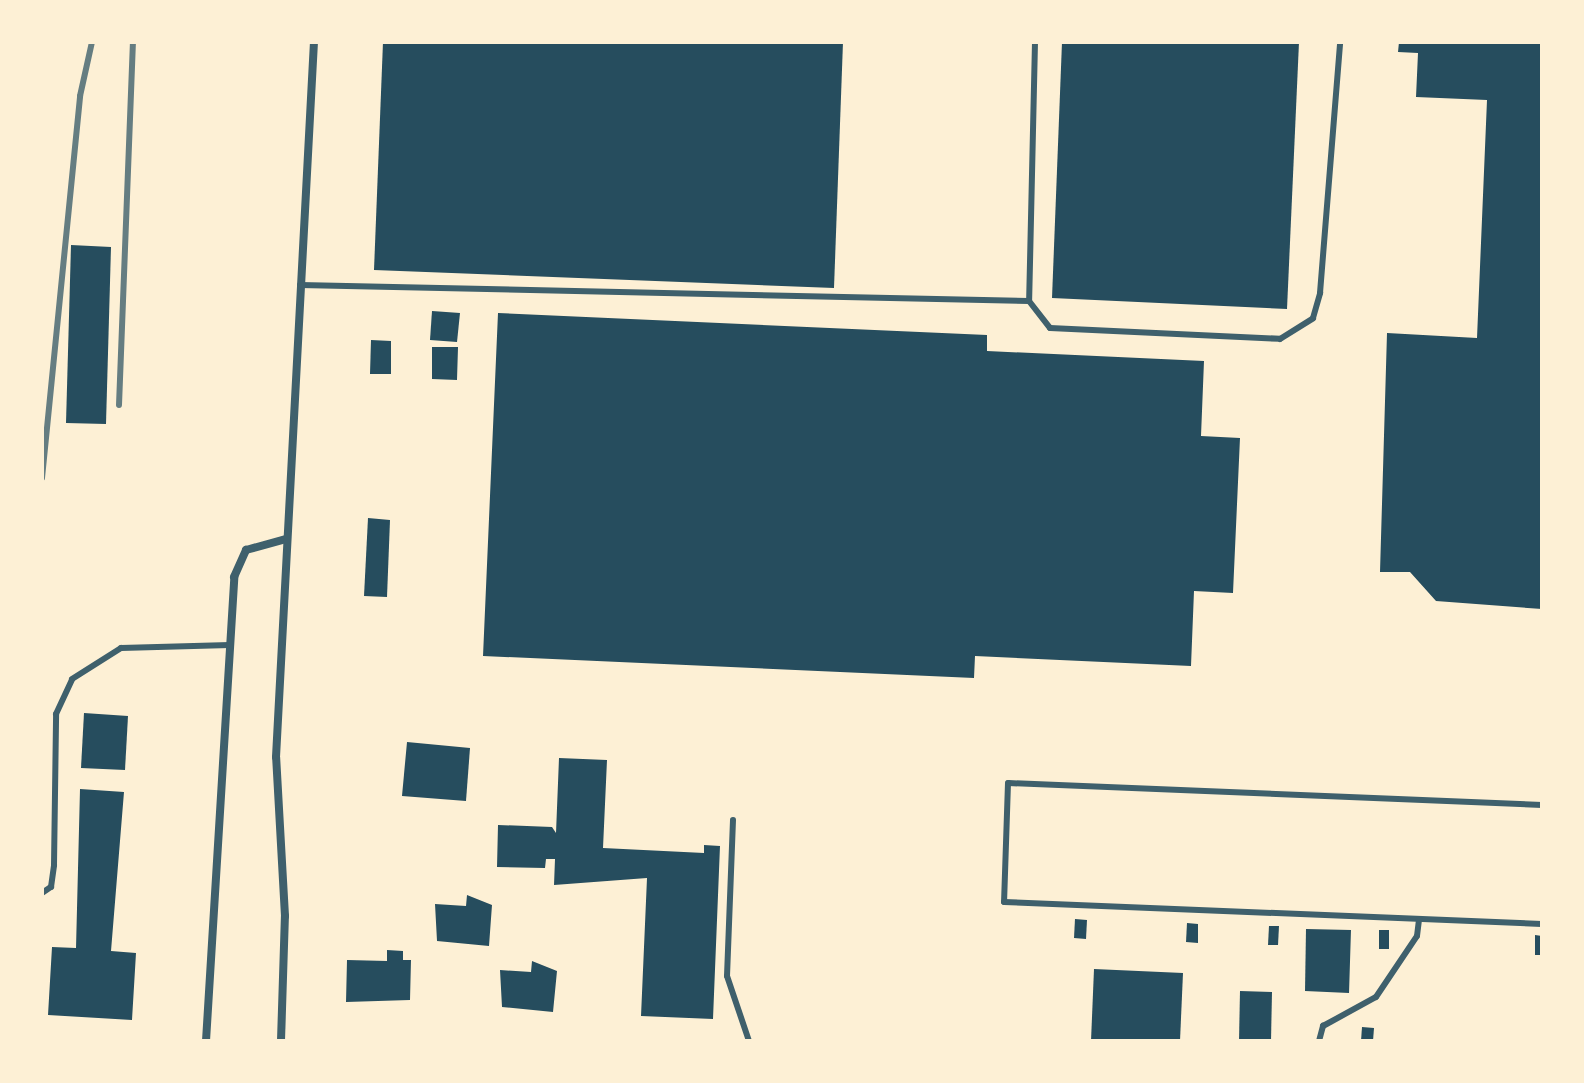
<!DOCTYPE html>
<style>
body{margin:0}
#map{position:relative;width:1584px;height:1083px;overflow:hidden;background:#fdf0d5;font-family:"Space Grotesk",sans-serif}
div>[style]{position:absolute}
.building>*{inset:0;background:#264d5e}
.service>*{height:6px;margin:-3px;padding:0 3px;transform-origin:3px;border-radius:3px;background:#3f606c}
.minor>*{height:8px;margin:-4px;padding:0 4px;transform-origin:4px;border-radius:4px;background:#3f606c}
.rail>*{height:6px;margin:-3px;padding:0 3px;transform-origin:3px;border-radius:3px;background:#657d81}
span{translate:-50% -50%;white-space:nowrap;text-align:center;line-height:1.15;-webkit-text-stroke:6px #fdf0d5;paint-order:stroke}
.frame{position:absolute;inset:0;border:44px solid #fdf0d5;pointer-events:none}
</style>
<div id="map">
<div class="building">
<div style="clip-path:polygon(383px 42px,843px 42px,834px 288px,374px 270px)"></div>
<div style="clip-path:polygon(1062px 42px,1299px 42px,1287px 309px,1052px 298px)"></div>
<div style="clip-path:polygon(1399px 42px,1542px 42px,1542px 609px,1436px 601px,1410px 572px,1380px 572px,1387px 333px,1477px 338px,1487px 100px,1416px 97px,1418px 53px,1398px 52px)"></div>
<div style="clip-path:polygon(71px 245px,111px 247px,106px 424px,66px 423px)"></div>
<div style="clip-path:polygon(432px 311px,460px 313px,457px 342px,430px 340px)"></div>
<div style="clip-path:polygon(498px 313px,987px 335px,987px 351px,1204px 361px,1201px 436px,1240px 438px,1233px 593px,1194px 591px,1191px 666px,975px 656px,974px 678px,483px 656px)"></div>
<div style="clip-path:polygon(371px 340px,391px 341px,391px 374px,370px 374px)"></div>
<div style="clip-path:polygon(432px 347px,458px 347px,457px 380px,432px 379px)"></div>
<div style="clip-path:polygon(368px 518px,390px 520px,387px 597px,364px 596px)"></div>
<div style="clip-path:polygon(84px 713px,128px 716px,125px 770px,81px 768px)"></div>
<div style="clip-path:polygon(407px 742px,470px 748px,466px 801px,402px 796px)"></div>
<div style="clip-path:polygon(559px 758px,607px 760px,603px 848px,704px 853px,704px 845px,720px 846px,713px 1019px,641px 1016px,647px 878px,554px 885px,555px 859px,546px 859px,545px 868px,497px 867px,498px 825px,552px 827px,556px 833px)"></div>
<div style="clip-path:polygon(80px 789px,124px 792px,111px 951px,136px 953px,132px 1020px,48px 1015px,52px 947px,76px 948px)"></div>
<div style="clip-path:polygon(467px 895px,492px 905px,489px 946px,437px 941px,435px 904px,466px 906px)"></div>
<div style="clip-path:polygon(1075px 919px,1087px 920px,1086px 939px,1074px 938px)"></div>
<div style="clip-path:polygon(1187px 923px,1198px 924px,1198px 943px,1186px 942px)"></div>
<div style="clip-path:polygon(1269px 926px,1279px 926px,1278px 945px,1268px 945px)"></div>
<div style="clip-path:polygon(1306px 929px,1351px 930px,1349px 993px,1305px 991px)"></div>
<div style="clip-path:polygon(1379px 930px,1389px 930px,1389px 949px,1379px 949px)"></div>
<div style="clip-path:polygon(1535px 935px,1542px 936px,1542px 955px,1535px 955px)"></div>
<div style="clip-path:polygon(387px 950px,403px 951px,403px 960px,411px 960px,410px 1000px,346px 1002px,347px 960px,387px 961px)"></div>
<div style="clip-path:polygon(532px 961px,557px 971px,553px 1012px,502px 1007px,500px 970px,531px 972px)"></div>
<div style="clip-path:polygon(1094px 969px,1183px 973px,1180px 1041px,1091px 1041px)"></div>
<div style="clip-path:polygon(1240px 991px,1272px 992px,1271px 1041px,1239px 1041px)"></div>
<div style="clip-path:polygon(1362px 1027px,1374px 1028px,1373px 1041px,1361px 1041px)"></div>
</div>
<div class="service">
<div style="left:1035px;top:42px;width:259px;rotate:91.3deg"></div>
<div style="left:1029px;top:301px;width:34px;rotate:52deg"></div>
<div style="left:1050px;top:328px;width:230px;rotate:2.7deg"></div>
<div style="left:1280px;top:339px;width:39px;rotate:-32deg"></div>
<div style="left:1313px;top:318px;width:26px;rotate:-74deg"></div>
<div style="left:1320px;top:293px;width:252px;rotate:-85.4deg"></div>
<div style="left:300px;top:285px;width:729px;rotate:1.26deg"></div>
<div style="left:1542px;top:805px;width:534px;rotate:-177.64deg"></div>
<div style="left:1008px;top:783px;width:119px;rotate:91.9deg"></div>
<div style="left:1004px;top:902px;width:538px;rotate:2.34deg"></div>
<div style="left:733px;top:820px;width:156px;rotate:92.2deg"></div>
<div style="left:727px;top:976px;width:69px;rotate:71.3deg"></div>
<div style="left:42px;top:893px;width:11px;rotate:-34deg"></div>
<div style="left:51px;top:887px;width:22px;rotate:-82deg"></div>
<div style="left:54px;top:865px;width:151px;rotate:-89.2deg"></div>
<div style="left:56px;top:714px;width:38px;rotate:-65deg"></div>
<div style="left:72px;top:679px;width:58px;rotate:-32.3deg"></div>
<div style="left:121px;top:648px;width:109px;rotate:-1.6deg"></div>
<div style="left:1319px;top:1041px;width:16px;rotate:-75deg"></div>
<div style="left:1323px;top:1026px;width:60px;rotate:-28.7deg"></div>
<div style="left:1376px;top:997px;width:73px;rotate:-56.1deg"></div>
<div style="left:1417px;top:936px;width:17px;rotate:-83deg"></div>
</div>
<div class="minor">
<div style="left:206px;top:1041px;width:465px;rotate:-86.5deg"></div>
<div style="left:234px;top:577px;width:30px;rotate:-66deg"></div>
<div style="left:246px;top:550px;width:41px;rotate:-15.4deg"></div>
<div style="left:281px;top:1041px;width:125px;rotate:-88.2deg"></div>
<div style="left:285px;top:916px;width:159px;rotate:-93.2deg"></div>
<div style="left:276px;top:757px;width:716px;rotate:-86.96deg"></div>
</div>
<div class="rail">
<div style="left:119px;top:405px;width:363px;rotate:-87.8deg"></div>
<div style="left:42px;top:478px;width:384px;rotate:-84.3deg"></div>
<div style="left:80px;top:96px;width:55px;rotate:-77.5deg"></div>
</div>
<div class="frame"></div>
</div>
